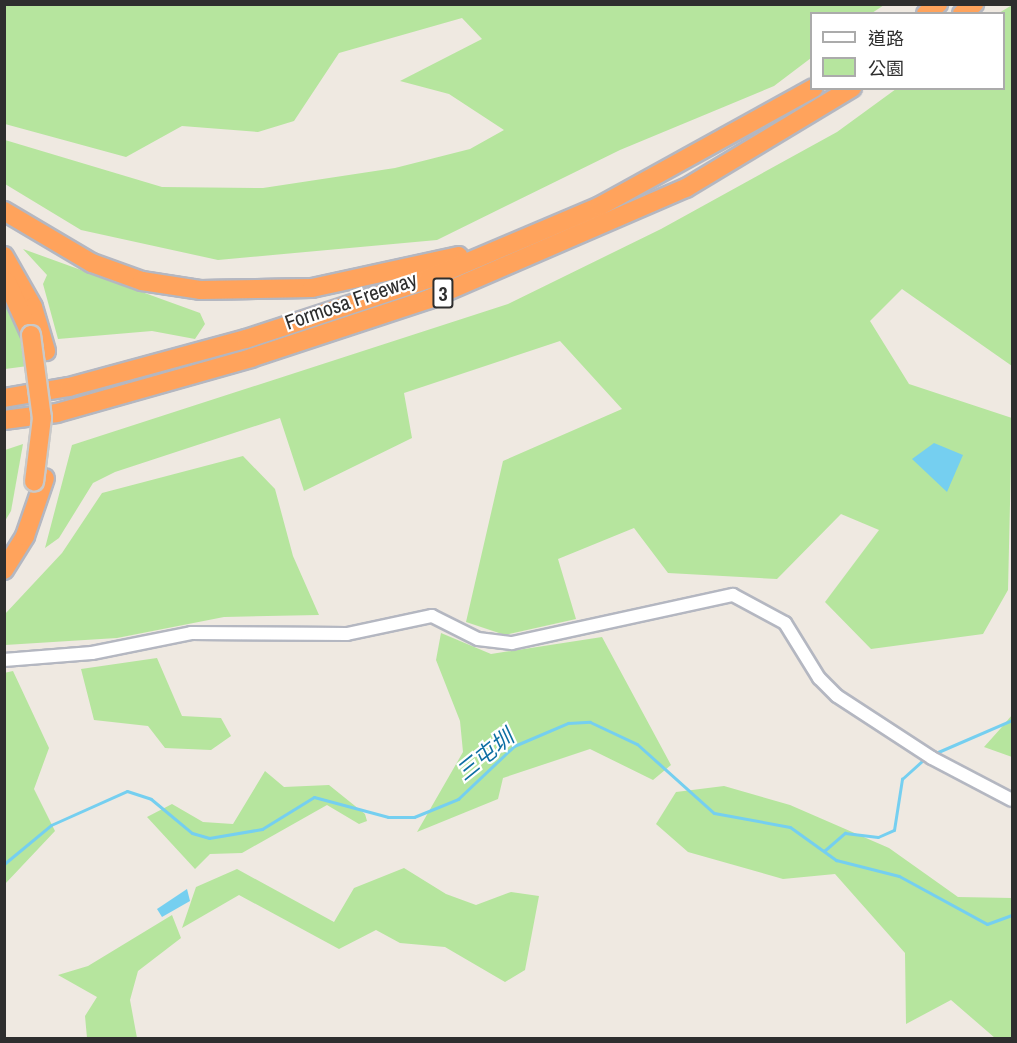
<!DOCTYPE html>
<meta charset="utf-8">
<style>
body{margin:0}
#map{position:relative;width:1017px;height:1043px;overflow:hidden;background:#efe9e1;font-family:"Archivo Narrow","Noto Sans TC",sans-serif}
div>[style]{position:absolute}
.green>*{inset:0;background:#b6e59e}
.water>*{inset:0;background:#75cff0}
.stream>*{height:3px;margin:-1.5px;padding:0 1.5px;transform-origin:1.5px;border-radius:1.5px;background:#75cff0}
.roads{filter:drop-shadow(2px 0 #b4b7c1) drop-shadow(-2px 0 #b4b7c1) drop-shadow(0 2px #b4b7c1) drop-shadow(0 -2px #b4b7c1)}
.minor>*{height:12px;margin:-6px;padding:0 6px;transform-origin:6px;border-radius:6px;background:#fff}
.highway>*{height:18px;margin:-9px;padding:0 9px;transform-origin:9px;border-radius:9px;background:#ffa35c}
.bridges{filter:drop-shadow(2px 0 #c9c9c9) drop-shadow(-2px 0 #c9c9c9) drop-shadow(0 2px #c9c9c9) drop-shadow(0 -2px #c9c9c9)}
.highway-bridge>*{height:18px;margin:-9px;padding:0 9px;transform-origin:9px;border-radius:9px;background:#ffa35c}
span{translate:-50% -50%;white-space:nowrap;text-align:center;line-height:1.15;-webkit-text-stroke:4.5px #fff;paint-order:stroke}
.shield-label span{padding:2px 4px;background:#fff;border:2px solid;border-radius:4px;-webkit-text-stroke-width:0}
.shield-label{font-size:20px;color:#2e2e2e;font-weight:700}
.street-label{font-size:21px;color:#2e2e2e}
.water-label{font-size:22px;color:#0d6fa3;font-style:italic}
.frame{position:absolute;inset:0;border:6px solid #2e2e2e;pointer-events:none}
.legend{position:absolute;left:810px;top:12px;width:195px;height:78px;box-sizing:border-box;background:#fff;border:2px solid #ababab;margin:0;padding:8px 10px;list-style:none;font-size:18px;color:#2e2e2e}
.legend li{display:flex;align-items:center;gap:12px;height:30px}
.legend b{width:30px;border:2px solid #ababab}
</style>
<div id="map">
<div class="green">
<div style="clip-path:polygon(5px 4px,884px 4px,884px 5px,872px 13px,812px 14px,811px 58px,774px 86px,620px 150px,437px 240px,218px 260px,81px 230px,5px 184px,5px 140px,162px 187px,263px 188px,395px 168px,470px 149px,504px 130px,449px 94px,400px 81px,482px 39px,462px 18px,339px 53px,294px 121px,258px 132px,182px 126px,126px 157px,5px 124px)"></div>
<div style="clip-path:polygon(1012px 5px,1012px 366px,902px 289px,870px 321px,909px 384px,1012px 418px,1008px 590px,983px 634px,871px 649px,825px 602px,879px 530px,841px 514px,777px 579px,668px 573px,634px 528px,558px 559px,576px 619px,505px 635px,466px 622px,503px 461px,622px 409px,560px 341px,404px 393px,412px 438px,304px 491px,280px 418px,115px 472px,93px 483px,59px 538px,45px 548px,72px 445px,508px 304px,661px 229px,837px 132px,896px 89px,1004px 88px,999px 13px)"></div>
<div style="clip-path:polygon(23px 249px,200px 313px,205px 324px,195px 339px,152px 331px,58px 339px,43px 284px,47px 275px)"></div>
<div style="clip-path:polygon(4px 294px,11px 302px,28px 366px,5px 369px)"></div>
<div style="clip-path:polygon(23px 444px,11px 511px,5px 521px,5px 450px)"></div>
<div style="clip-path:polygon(243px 456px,275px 489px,293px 556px,319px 615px,224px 617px,117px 638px,5px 645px,5px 614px,62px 553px,102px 493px)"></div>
<div style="clip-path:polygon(441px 633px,491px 654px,602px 637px,671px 765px,653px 780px,590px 749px,503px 778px,498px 799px,417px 832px,463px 752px,460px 721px,436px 660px)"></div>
<div style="clip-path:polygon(157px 658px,182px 716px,221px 718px,231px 736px,211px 750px,165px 748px,148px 726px,94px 720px,81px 669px)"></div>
<div style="clip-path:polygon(13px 671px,49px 748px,34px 789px,55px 831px,5px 884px,4px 673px)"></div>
<div style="clip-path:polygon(1012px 715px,1012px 757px,984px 747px,1001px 728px)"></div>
<div style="clip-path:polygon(265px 771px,284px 787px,329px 785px,365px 814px,367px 821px,359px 824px,327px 805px,242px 853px,210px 854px,195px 869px,147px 817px,172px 804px,203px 822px,233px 824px)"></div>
<div style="clip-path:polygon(724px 786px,790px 805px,889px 848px,958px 897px,1012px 898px,1012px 1038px,995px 1038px,951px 1000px,906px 1024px,905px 953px,835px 874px,783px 879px,688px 852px,656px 824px,676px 792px)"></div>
<div style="clip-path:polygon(404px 868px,446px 894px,476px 905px,511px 892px,539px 896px,525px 970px,505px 982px,445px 947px,400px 943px,376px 930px,339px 949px,239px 895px,182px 928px,196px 887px,237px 869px,334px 922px,354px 888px)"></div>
<div style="clip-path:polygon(172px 915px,181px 938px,138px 971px,130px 1000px,137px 1038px,87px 1038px,85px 1016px,97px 997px,58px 975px,88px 966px)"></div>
</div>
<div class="water">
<div style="clip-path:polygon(934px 443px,963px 455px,947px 492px,912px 459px)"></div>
<div style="clip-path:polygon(187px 889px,190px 901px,162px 917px,157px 909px)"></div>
</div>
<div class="stream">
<div style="left:938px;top:752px;width:81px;rotate:-23.4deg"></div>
<div style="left:824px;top:851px;width:28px;rotate:-41deg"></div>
<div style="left:845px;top:833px;width:33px;rotate:7deg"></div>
<div style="left:878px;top:837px;width:17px;rotate:-24deg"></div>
<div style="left:894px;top:830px;width:52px;rotate:-81.1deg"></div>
<div style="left:902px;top:779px;width:27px;rotate:-42deg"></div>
<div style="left:4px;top:864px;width:61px;rotate:-39.7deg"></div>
<div style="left:51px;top:825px;width:83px;rotate:-24.1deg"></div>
<div style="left:127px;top:791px;width:25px;rotate:18deg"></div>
<div style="left:151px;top:799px;width:53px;rotate:39.7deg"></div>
<div style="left:192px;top:833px;width:18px;rotate:16deg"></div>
<div style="left:209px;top:838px;width:54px;rotate:-9.6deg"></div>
<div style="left:262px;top:829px;width:61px;rotate:-31.6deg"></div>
<div style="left:314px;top:797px;width:77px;rotate:15.1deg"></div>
<div style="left:388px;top:817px;width:26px"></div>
<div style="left:414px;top:817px;width:48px;rotate:-22.2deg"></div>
<div style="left:458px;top:799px;width:77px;rotate:-43.4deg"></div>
<div style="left:514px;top:746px;width:59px;rotate:-23.1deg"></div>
<div style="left:568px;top:723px;width:22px;rotate:-3deg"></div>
<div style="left:590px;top:722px;width:52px;rotate:25.1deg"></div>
<div style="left:637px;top:744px;width:103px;rotate:41.9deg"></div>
<div style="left:714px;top:813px;width:77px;rotate:10.4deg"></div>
<div style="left:790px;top:827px;width:57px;rotate:35.7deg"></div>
<div style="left:836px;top:860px;width:65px;rotate:14.3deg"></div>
<div style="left:899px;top:876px;width:100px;rotate:28.6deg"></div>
<div style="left:987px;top:924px;width:27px;rotate:-20deg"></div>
</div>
<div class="roads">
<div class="minor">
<div style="left:4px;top:660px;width:88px;rotate:-4.5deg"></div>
<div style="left:92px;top:653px;width:101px;rotate:-11.4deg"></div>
<div style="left:191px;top:633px;width:156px;rotate:0.4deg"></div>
<div style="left:347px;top:634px;width:87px;rotate:-12deg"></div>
<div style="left:432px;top:616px;width:51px;rotate:26.6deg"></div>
<div style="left:478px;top:639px;width:34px;rotate:7deg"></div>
<div style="left:512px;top:643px;width:226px;rotate:-12.3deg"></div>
<div style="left:733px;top:595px;width:59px;rotate:28.3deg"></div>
<div style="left:785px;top:623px;width:65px;rotate:58.3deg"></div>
<div style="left:819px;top:678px;width:25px;rotate:45deg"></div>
<div style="left:837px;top:696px;width:113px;rotate:33.1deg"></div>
<div style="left:932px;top:758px;width:90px;rotate:27.7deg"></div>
</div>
<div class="highway">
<div style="left:926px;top:14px;width:16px;rotate:-40deg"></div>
<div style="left:962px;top:14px;width:16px;rotate:-40deg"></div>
<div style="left:4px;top:211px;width:102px;rotate:30.6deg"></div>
<div style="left:92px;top:263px;width:53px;rotate:19.8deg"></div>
<div style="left:142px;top:281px;width:60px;rotate:8.7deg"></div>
<div style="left:201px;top:290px;width:111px;rotate:-1deg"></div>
<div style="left:312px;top:288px;width:150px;rotate:-12.3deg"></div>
<div style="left:4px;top:256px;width:59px;rotate:60.4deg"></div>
<div style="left:33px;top:307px;width:46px;rotate:73.5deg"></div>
<div style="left:7px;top:282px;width:58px;rotate:65.6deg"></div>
<div style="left:4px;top:398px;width:66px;rotate:-9.6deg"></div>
<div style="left:69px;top:387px;width:183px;rotate:-15.2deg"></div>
<div style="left:246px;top:339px;width:192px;rotate:-18.2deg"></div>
<div style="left:428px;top:279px;width:187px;rotate:-23deg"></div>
<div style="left:600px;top:206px;width:244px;rotate:-28.9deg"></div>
<div style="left:4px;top:420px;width:53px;rotate:-7.5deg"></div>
<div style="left:57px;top:413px;width:202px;rotate:-15.8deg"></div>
<div style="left:251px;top:358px;width:188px;rotate:-18.3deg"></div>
<div style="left:429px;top:299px;width:280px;rotate:-23.4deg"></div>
<div style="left:686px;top:188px;width:194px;rotate:-31.1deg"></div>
<div style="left:4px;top:570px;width:40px;rotate:-58deg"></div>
<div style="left:25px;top:536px;width:61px;rotate:-71deg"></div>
</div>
</div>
<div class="bridges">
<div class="highway-bridge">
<div style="left:31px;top:335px;width:84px;rotate:82.5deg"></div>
<div style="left:42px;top:418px;width:64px;rotate:97.1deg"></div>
</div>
</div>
<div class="shield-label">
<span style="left:443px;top:293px">3</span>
</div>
<div class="street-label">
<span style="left:351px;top:301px;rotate:-19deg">Formosa Freeway</span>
</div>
<div class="water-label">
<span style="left:485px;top:755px;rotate:-39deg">三屯圳</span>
</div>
<div class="frame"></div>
<ul class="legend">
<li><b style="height:8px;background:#fff"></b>道路</li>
<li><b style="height:16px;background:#b6e59e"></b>公園</li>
</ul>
</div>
